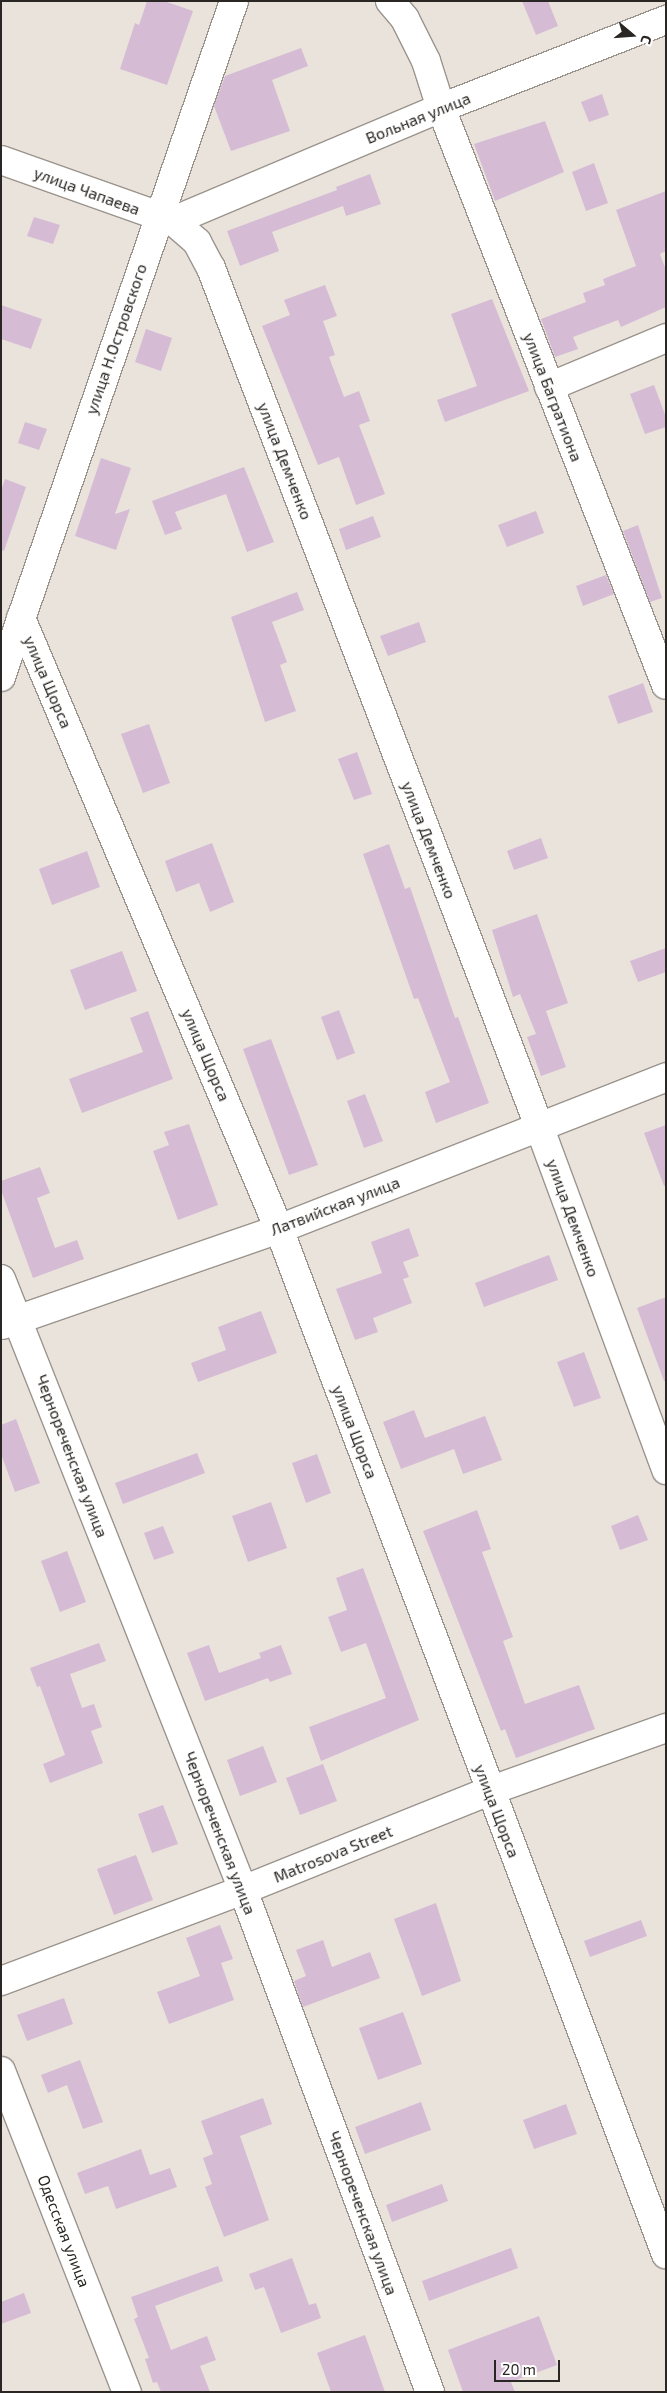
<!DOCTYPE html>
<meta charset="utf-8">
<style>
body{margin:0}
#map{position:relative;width:667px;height:2393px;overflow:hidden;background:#eae3dc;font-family:"Exo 2",sans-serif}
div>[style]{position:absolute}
.building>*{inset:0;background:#d6bbd4}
.roads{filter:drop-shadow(1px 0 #9b948d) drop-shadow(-1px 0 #9b948d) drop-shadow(0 1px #9b948d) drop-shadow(0 -1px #9b948d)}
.minor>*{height:28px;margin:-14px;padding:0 14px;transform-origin:14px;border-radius:14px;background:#fff}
span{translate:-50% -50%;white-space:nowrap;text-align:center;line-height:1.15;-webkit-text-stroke:4px #fff;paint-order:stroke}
.street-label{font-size:16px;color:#292623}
.frame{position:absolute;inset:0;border:2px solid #292623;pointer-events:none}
.north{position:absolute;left:607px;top:10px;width:50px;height:50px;-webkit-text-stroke:4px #fff;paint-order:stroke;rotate:108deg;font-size:14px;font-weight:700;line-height:20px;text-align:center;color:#292623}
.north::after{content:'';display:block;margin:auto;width:18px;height:22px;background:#292623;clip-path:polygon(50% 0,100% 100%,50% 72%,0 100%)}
.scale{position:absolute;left:494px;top:2360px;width:66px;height:22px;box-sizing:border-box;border:2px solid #292623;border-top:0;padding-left:6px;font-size:15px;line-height:18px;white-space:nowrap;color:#292623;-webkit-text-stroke:4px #fff;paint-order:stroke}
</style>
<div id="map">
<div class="building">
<div style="clip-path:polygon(147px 1px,164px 1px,193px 11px,167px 85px,120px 69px,135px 23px,139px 25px)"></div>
<div style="clip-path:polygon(522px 1px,548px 1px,558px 26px,536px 35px)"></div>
<div style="clip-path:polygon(301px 48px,308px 66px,272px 80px,290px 131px,231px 151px,214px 106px,225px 76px)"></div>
<div style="clip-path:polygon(602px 94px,609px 115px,589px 122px,581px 102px)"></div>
<div style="clip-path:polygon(545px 121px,564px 172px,495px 201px,474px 144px)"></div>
<div style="clip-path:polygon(594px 163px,608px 203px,586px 211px,572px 172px)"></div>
<div style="clip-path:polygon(370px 174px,381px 204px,346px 216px,343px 206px,272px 232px,279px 251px,240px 266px,227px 231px,337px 190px,336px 187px)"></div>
<div style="clip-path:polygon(666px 191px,666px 251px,660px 254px,666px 270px,666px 307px,621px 327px,618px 320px,573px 337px,578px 349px,555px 357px,541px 319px,586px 302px,583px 293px,605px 285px,603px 279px,636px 266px,616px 210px)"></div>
<div style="clip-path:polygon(34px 217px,60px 225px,53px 244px,27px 236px)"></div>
<div style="clip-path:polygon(325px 285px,337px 316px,323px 321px,335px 355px,329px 357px,344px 397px,359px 391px,370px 421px,359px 425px,385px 494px,356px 505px,339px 457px,318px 465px,262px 326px,290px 315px,284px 300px)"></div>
<div style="clip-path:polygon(492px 299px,529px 391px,445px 422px,437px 400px,477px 386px,451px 314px)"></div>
<div style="clip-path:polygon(1px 305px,42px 319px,31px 349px,1px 339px)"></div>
<div style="clip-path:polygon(146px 329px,172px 338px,161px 371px,135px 362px)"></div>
<div style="clip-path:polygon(654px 385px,666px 417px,666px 427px,645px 434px,630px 394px)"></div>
<div style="clip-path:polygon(25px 422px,47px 429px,39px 450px,18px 443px)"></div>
<div style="clip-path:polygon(101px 458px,131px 468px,115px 514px,130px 509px,116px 550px,75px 536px)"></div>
<div style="clip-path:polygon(244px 467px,274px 542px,247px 552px,226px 494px,175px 512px,182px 529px,165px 535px,152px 501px)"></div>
<div style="clip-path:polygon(5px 479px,26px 487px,4px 551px,1px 550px,1px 491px)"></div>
<div style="clip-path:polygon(536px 511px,544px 533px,507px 547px,498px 525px)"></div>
<div style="clip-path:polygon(373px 516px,381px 537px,346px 550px,339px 529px)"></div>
<div style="clip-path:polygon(638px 525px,662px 598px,650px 602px,623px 531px)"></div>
<div style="clip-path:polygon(606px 575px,614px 594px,583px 606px,576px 586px)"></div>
<div style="clip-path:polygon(297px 592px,304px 610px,272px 622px,287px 662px,280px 665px,296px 711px,265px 722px,231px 617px)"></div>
<div style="clip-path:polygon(419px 622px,426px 642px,388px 656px,380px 636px)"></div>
<div style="clip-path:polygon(643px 683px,653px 712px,618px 724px,608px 696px)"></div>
<div style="clip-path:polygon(149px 724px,170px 783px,143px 793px,121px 734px)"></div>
<div style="clip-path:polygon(357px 752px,372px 794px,354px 800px,338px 759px)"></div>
<div style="clip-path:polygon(541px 838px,548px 858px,514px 870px,507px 851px)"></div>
<div style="clip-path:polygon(212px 843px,234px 902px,210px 912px,199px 883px,176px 892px,165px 861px)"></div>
<div style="clip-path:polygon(389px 844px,405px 889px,410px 887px,455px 1018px,458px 1017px,489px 1103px,436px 1123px,425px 1092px,450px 1082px,418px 998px,414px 999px,363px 854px)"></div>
<div style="clip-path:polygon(87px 851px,100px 887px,52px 905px,39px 869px)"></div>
<div style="clip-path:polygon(537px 914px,568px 1003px,546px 1011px,566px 1067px,541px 1076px,527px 1037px,536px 1034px,520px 994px,513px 997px,492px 930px)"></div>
<div style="clip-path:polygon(666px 948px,666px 972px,638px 982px,630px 961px)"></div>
<div style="clip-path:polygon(122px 951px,137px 991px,85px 1010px,70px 970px)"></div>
<div style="clip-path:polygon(339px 1010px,355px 1053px,337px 1060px,321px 1017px)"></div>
<div style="clip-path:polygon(148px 1011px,173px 1079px,82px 1113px,69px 1079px,143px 1052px,130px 1018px)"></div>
<div style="clip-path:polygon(271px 1039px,318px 1165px,289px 1175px,243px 1049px)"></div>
<div style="clip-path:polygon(365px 1094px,383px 1141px,364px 1148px,347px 1101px)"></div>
<div style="clip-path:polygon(189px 1124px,218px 1205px,178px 1220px,153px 1151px,169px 1145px,164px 1132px)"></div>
<div style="clip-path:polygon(666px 1125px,666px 1186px,664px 1186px,644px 1133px)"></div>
<div style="clip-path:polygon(40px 1167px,50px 1193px,37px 1198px,55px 1248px,77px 1240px,84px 1259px,33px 1278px,1px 1190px,1px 1181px)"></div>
<div style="clip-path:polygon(409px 1228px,419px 1256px,403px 1262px,409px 1277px,403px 1279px,412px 1303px,373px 1318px,378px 1332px,355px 1340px,336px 1289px,382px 1273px,371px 1242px)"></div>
<div style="clip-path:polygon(549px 1255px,558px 1280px,484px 1307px,475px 1283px)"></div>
<div style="clip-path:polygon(666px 1297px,666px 1381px,664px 1381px,637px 1308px)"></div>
<div style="clip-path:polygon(261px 1311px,277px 1353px,198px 1382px,191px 1363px,226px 1350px,218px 1327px)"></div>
<div style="clip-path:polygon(584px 1352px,601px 1398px,574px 1407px,557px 1362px)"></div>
<div style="clip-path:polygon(414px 1410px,425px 1438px,485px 1416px,502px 1460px,463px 1474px,454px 1449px,401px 1469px,383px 1422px)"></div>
<div style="clip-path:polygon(16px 1419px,40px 1483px,15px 1492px,1px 1454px,1px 1425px)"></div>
<div style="clip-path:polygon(197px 1453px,205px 1473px,123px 1504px,115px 1483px)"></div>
<div style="clip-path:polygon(317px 1454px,331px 1493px,306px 1503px,292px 1463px)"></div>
<div style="clip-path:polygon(271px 1502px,287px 1548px,248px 1562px,232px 1516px)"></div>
<div style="clip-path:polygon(477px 1510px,491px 1549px,482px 1552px,513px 1637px,503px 1641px,525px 1704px,579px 1685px,595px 1729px,516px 1758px,505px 1729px,501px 1731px,423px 1531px)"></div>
<div style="clip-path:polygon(638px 1515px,648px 1540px,620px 1550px,611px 1526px)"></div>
<div style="clip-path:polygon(163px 1526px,174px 1553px,154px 1560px,144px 1533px)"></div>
<div style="clip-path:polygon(67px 1551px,86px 1602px,60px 1612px,41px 1561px)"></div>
<div style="clip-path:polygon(363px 1568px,419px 1720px,321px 1761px,309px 1727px,386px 1698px,366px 1643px,341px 1652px,328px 1617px,347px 1610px,336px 1578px)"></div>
<div style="clip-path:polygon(99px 1643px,106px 1661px,70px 1674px,82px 1708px,94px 1704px,102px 1727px,91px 1731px,103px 1763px,50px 1783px,43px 1764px,65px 1755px,40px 1686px,37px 1687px,30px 1668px)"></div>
<div style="clip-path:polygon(209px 1645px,219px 1673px,261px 1658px,259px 1653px,281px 1645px,292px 1674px,270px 1682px,268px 1678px,205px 1701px,187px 1653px)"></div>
<div style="clip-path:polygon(263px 1746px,277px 1782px,240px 1796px,227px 1760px)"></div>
<div style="clip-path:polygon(323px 1764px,337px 1801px,300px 1815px,286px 1778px)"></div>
<div style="clip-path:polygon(163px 1805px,178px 1844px,152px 1853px,138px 1814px)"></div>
<div style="clip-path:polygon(136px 1855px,153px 1900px,114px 1915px,97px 1869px)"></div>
<div style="clip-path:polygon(436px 1903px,461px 1981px,422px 1996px,394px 1919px)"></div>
<div style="clip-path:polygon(641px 1920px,647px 1936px,590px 1957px,584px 1941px)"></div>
<div style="clip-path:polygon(220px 1925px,233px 1959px,221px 1963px,234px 2000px,169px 2024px,157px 1992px,200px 1976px,186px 1938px)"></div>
<div style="clip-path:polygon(323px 1940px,332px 1967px,370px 1952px,380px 1978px,303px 2007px,294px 1981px,306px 1976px,296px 1950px)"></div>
<div style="clip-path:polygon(64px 1998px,73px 2024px,27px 2041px,17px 2015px)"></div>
<div style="clip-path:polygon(403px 2012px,422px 2064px,378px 2080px,359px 2028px)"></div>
<div style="clip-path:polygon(80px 2060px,103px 2122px,83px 2129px,67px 2085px,48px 2093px,41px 2075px)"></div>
<div style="clip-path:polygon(263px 2098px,272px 2124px,240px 2136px,269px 2220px,224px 2237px,205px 2187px,212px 2184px,203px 2158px,213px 2154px,201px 2121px)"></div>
<div style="clip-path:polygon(421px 2102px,431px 2130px,365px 2154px,355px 2127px)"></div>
<div style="clip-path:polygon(566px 2104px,577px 2134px,534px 2149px,523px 2120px)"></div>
<div style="clip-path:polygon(141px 2149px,150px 2175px,170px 2168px,177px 2187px,116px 2209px,108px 2186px,85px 2194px,77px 2173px)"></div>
<div style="clip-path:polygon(442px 2184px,448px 2201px,392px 2222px,386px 2205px)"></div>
<div style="clip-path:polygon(511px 2248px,518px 2268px,429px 2301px,422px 2281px)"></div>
<div style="clip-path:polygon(292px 2258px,309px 2305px,316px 2303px,321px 2318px,281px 2333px,264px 2287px,255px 2290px,249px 2274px)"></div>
<div style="clip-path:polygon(218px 2266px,223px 2281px,155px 2306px,171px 2350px,207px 2336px,216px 2360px,200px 2366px,210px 2392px,161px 2392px,157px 2382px,153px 2383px,145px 2359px,149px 2358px,134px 2319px,138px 2317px,131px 2297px)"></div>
<div style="clip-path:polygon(24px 2293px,31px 2313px,1px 2324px,1px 2302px)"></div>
<div style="clip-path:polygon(539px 2316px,557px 2365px,511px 2382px,515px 2392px,463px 2392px,448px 2350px)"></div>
<div style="clip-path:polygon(365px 2335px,385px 2392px,331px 2392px,317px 2353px)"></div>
</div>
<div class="roads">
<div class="minor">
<div style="left:390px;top:1px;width:23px;rotate:50deg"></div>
<div style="left:405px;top:19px;width:47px;rotate:63.4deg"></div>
<div style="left:426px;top:61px;width:49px;rotate:72.3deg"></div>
<div style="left:441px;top:108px;width:619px;rotate:68.7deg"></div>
<div style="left:1px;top:160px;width:182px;rotate:19.5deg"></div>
<div style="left:173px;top:221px;width:32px;rotate:41deg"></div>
<div style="left:197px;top:242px;width:30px;rotate:62deg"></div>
<div style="left:211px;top:268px;width:919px;rotate:69.08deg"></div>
<div style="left:539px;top:1126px;width:367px;rotate:69.7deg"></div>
<div style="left:173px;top:221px;width:291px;rotate:-22.9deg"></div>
<div style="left:441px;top:108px;width:242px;rotate:-21.4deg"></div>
<div style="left:549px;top:387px;width:127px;rotate:-22.7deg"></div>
<div style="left:21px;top:618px;width:663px;rotate:67.11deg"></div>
<div style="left:279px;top:1229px;width:1096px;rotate:69.32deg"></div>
<div style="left:1px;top:677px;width:715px;rotate:-70.98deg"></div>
<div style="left:1px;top:1279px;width:657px;rotate:68.39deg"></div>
<div style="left:243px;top:1890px;width:536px;rotate:69.57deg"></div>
<div style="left:2px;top:1325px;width:293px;rotate:-19.1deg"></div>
<div style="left:279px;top:1229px;width:416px;rotate:-21.4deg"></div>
<div style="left:1px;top:1981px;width:259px;rotate:-20.6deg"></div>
<div style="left:243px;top:1890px;width:265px;rotate:-21.9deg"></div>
<div style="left:489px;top:1791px;width:188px;rotate:-19.6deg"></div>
<div style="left:1px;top:2071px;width:345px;rotate:68.6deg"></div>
</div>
</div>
<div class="street-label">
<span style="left:418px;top:118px;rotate:-22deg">Вольная улица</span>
<span style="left:87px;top:191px;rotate:20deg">улица Чапаева</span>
<span style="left:116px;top:339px;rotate:-71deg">улица Н.Островского</span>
<span style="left:553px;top:397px;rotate:69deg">улица Багратиона</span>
<span style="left:285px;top:461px;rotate:69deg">улица Демченко</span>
<span style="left:48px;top:682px;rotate:67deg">улица Щорса</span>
<span style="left:429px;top:840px;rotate:69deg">улица Демченко</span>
<span style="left:206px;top:1055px;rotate:67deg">улица Щорса</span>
<span style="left:335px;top:1206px;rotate:-21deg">Латвийская улица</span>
<span style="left:573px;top:1218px;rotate:70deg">улица Демченко</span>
<span style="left:355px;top:1432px;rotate:69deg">улица Щорса</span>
<span style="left:72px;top:1456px;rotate:69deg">Чернореченская улица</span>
<span style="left:497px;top:1811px;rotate:69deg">улица Щорса</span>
<span style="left:220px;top:1833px;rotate:69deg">Чернореченская улица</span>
<span style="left:333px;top:1854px;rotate:-22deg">Matrosova Street</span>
<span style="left:363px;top:2213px;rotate:70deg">Чернореченская улица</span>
<span style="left:64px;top:2231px;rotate:69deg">Одесская улица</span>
</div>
<div class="frame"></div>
<div class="north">С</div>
<div class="scale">20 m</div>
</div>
